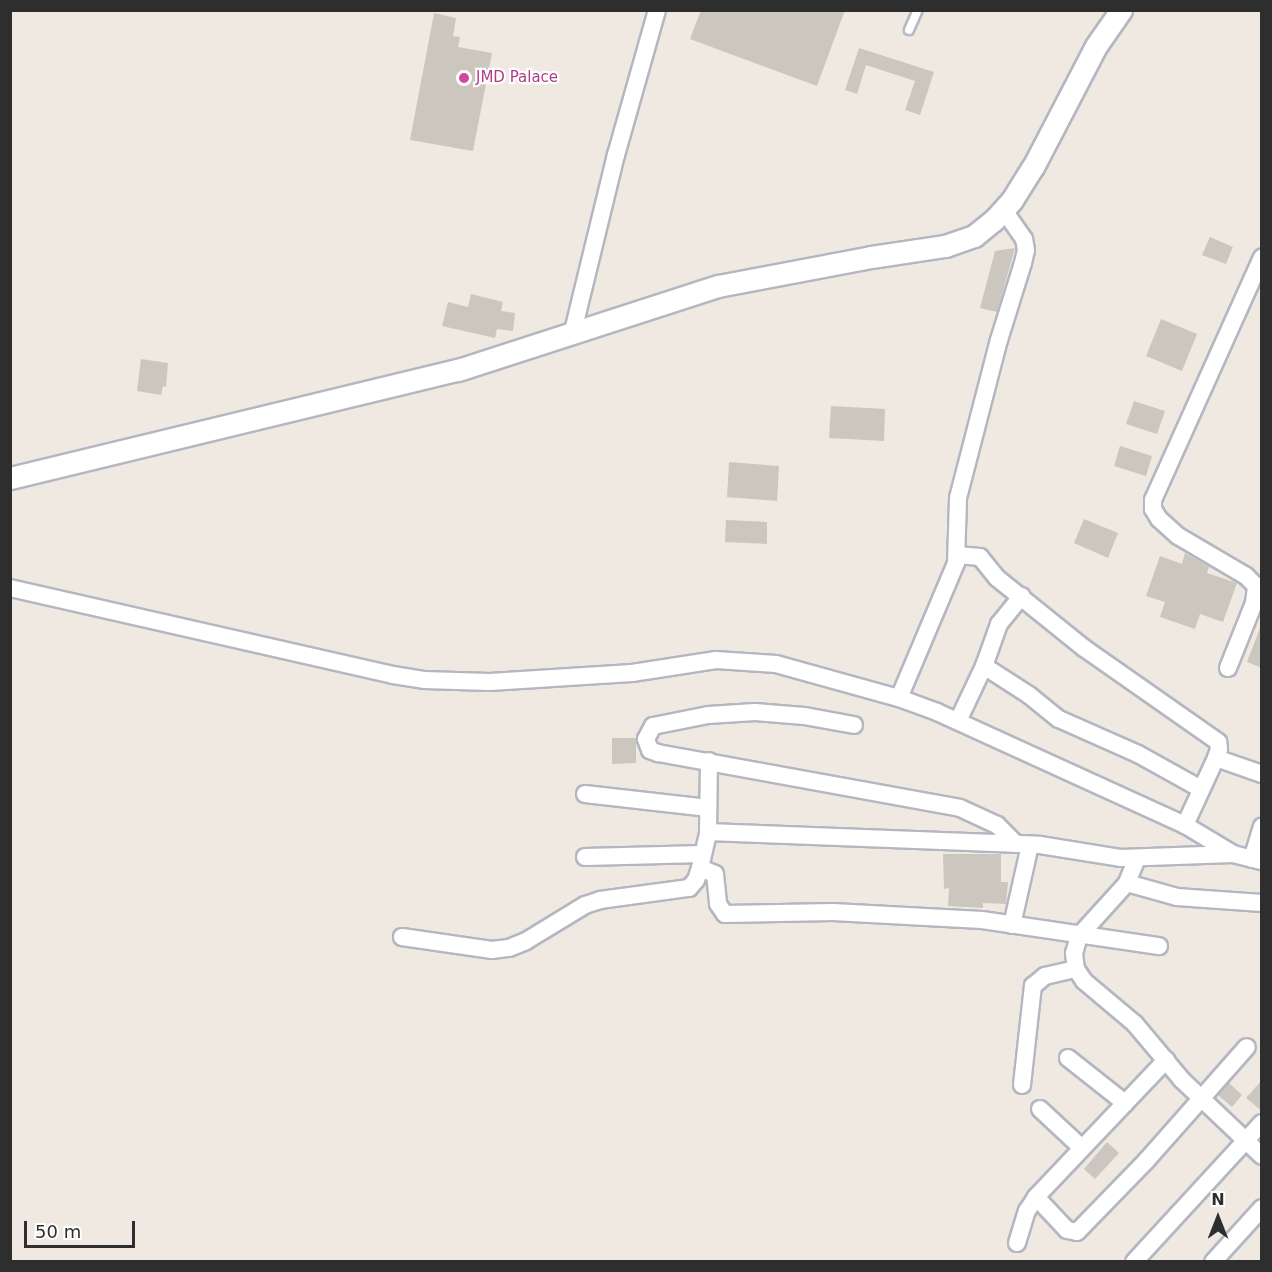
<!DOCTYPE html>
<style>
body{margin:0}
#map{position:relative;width:1272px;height:1272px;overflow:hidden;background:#efe9e1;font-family:"DejaVu Sans",sans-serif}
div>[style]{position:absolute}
.building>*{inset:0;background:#cbc7bf}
.roads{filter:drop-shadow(2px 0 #b4b7c1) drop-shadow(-2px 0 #b4b7c1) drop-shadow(0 2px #b4b7c1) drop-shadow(0 -2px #b4b7c1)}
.service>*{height:8px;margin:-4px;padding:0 4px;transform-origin:4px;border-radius:4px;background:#fff}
.minor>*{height:16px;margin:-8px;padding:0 8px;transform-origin:8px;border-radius:8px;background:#fff}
.tertiary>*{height:21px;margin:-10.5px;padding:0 10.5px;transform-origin:10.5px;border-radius:10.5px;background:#fff}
.dots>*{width:16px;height:16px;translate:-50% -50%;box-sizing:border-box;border:3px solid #fff;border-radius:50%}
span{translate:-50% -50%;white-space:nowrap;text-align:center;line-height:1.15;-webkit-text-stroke:4.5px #fff;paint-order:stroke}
.hotel-label{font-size:15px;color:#b23c85}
.left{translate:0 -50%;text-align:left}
.frame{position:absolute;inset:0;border:12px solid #2e2e2e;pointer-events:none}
.north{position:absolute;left:1188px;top:1188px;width:60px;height:60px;-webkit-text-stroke:4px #fff;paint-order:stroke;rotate:0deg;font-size:16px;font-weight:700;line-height:24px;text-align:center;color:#2e2e2e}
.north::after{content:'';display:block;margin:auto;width:21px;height:27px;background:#2e2e2e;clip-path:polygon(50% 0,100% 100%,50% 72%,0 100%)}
.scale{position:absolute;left:24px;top:1221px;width:111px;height:27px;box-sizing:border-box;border:3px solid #2e2e2e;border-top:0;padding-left:8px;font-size:18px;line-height:21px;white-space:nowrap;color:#2e2e2e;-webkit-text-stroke:4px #fff;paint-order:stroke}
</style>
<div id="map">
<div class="building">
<div style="clip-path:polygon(701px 10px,845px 10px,817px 86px,690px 39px)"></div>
<div style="clip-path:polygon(434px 13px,456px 18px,453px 36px,460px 37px,458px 47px,492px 53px,473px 151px,410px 140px)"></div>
<div style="clip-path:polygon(859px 48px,934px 72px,920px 115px,905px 110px,915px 81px,866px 65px,857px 94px,845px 90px)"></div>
<div style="clip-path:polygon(1210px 237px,1233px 247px,1226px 264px,1202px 255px)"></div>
<div style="clip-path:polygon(1015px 248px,997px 312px,980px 308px,995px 251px)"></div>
<div style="clip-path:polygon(471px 294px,503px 302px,501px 311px,515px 313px,513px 331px,497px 329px,495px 338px,442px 326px,448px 302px,468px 307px)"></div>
<div style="clip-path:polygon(1161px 319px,1197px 334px,1182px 371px,1146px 356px)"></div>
<div style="clip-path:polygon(141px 359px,168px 363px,166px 387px,163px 386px,161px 395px,137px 391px)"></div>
<div style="clip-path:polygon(1134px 401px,1165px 411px,1157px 434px,1126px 424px)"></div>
<div style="clip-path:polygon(831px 406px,885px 409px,884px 441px,829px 438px)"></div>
<div style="clip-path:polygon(1120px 446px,1152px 456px,1146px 476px,1114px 466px)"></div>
<div style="clip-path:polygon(729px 462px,779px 466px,777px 501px,727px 497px)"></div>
<div style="clip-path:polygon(1084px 519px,1118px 533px,1108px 558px,1074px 543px)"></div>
<div style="clip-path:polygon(726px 520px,767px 522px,767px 544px,725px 542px)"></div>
<div style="clip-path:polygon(1185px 553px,1209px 567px,1207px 573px,1237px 583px,1223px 622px,1200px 614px,1195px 629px,1160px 617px,1165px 602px,1146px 596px,1160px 556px,1182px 564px)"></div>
<div style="clip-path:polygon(1260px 628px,1262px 628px,1262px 668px,1247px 662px)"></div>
<div style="clip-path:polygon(612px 738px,636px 738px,636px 763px,612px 764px)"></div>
<div style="clip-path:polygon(943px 854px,1001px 854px,1001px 882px,1008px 882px,1006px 904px,983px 903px,983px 908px,948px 906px,949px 888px,944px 889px)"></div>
<div style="clip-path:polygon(1262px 1080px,1262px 1111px,1246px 1098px)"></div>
<div style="clip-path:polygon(1229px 1083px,1242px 1095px,1232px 1107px,1218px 1095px)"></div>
<div style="clip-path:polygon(1107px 1142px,1119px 1153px,1095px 1179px,1084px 1169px)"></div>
</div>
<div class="roads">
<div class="service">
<div style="left:909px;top:30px;width:22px;rotate:-66deg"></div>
</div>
<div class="minor">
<div style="left:573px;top:331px;width:181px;rotate:-76.3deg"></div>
<div style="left:616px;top:155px;width:151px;rotate:-74.2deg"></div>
<div style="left:957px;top:555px;width:23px;rotate:5deg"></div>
<div style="left:980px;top:557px;width:27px;rotate:51deg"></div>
<div style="left:997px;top:578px;width:112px;rotate:38.8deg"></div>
<div style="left:1084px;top:648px;width:164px;rotate:35deg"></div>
<div style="left:1218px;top:742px;width:7px;rotate:82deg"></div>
<div style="left:1219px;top:749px;width:9px;rotate:108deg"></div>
<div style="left:1216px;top:758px;width:74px;rotate:114.8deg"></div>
<div style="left:10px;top:588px;width:393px;rotate:12.8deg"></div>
<div style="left:393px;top:675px;width:31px;rotate:9deg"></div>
<div style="left:424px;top:680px;width:66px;rotate:1.7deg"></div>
<div style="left:490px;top:682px;width:142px;rotate:-3.6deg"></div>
<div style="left:632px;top:673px;width:85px;rotate:-8.8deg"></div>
<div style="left:716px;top:660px;width:60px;rotate:3.8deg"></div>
<div style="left:776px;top:664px;width:128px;rotate:15.5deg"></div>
<div style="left:899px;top:698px;width:40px;rotate:20.2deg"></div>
<div style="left:937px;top:712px;width:273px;rotate:24.5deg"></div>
<div style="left:1185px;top:825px;width:56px;rotate:31.1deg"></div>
<div style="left:1233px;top:854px;width:30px;rotate:14deg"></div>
<div style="left:984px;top:666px;width:54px;rotate:32.8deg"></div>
<div style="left:1029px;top:695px;width:38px;rotate:39deg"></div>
<div style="left:1059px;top:719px;width:86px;rotate:23.9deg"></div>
<div style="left:1138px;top:754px;width:72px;rotate:29.1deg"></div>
<div style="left:1228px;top:668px;width:70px;rotate:-68.2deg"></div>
<div style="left:1254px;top:603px;width:17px;rotate:-83deg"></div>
<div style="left:1256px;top:586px;width:14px;rotate:-135deg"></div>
<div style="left:1246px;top:576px;width:79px;rotate:-149.5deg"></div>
<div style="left:1178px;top:536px;width:25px;rotate:-138deg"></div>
<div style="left:1159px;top:519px;width:12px;rotate:-121deg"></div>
<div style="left:1153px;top:509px;width:9px;rotate:-90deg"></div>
<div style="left:1153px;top:500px;width:266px;rotate:-65.8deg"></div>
<div style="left:899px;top:698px;width:147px;rotate:-67.1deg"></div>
<div style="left:956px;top:563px;width:65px;rotate:-88.2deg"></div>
<div style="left:958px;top:498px;width:163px;rotate:-75.5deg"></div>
<div style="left:999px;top:340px;width:81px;rotate:-72.7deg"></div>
<div style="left:1023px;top:263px;width:13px;rotate:-77deg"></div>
<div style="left:1026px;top:250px;width:11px;rotate:-100deg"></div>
<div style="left:1024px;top:239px;width:35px;rotate:-125deg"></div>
<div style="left:958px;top:721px;width:61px;rotate:-64.7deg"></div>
<div style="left:984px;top:666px;width:45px;rotate:-70.3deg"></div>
<div style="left:999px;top:624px;width:36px;rotate:-51deg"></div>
<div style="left:854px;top:725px;width:51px;rotate:-169.8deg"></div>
<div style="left:804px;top:716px;width:49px;rotate:-175.3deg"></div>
<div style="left:755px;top:712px;width:47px;rotate:176.3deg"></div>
<div style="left:708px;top:715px;width:56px;rotate:168.7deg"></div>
<div style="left:653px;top:726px;width:15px;rotate:118deg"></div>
<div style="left:646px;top:739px;width:12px;rotate:70deg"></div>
<div style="left:650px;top:750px;width:9px;rotate:21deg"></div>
<div style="left:658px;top:753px;width:307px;rotate:10.3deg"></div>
<div style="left:960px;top:808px;width:41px;rotate:24.7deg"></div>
<div style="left:997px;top:825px;width:27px;rotate:45deg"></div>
<div style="left:1216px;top:758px;width:49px;rotate:19.2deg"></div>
<div style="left:585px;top:794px;width:124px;rotate:6.5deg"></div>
<div style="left:708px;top:832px;width:332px;rotate:2.2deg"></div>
<div style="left:1040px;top:845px;width:81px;rotate:9.2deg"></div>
<div style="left:1120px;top:858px;width:113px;rotate:-2deg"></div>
<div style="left:585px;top:857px;width:118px;rotate:-1.5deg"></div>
<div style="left:1137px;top:858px;width:27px;rotate:112deg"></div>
<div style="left:1127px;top:883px;width:72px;rotate:132.2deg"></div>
<div style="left:1079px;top:936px;width:18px;rotate:106deg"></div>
<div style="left:1074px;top:953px;width:16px;rotate:83deg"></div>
<div style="left:1076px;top:969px;width:14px;rotate:56deg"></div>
<div style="left:1084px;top:981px;width:67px;rotate:40.1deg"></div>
<div style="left:1135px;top:1024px;width:73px;rotate:50deg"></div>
<div style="left:1182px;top:1080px;width:110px;rotate:43.5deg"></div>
<div style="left:1252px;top:859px;width:34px;rotate:-73deg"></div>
<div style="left:700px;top:868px;width:16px;rotate:22deg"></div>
<div style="left:715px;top:874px;width:30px;rotate:84deg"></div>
<div style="left:718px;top:904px;width:12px;rotate:55deg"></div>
<div style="left:725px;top:914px;width:108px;rotate:-1.1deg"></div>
<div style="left:833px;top:912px;width:149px;rotate:3.1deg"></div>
<div style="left:982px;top:920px;width:179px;rotate:8.4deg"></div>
<div style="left:1127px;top:883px;width:52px;rotate:15.6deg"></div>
<div style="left:1177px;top:897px;width:85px;rotate:4deg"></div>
<div style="left:1012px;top:925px;width:82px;rotate:-77.3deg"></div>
<div style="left:402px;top:937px;width:91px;rotate:8.2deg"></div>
<div style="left:492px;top:950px;width:17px;rotate:-7deg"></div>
<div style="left:509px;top:948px;width:18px;rotate:-22deg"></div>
<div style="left:526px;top:941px;width:69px;rotate:-31.4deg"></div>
<div style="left:585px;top:905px;width:16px;rotate:-18deg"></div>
<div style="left:600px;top:900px;width:90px;rotate:-7.7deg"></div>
<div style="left:689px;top:888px;width:11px;rotate:-49deg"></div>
<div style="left:696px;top:880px;width:13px;rotate:-72deg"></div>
<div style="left:700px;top:868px;width:37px;rotate:-77deg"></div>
<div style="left:708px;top:832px;width:71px;rotate:-89.2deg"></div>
<div style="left:1068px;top:1058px;width:73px;rotate:38.3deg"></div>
<div style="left:1022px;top:1085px;width:100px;rotate:-83.7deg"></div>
<div style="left:1033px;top:986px;width:16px;rotate:-40deg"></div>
<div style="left:1045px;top:976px;width:32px;rotate:-13deg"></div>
<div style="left:1040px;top:1109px;width:57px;rotate:42.9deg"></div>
<div style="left:1036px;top:1197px;width:45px;rotate:46.8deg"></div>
<div style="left:1067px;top:1230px;width:10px;rotate:11deg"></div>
<div style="left:1077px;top:1232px;width:99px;rotate:-45.8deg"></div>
<div style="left:1146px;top:1161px;width:152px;rotate:-48.5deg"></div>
<div style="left:1017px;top:1243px;width:34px;rotate:-73deg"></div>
<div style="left:1027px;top:1211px;width:17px;rotate:-57deg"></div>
<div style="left:1036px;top:1197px;width:189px;rotate:-46.5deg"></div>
<div style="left:1134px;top:1262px;width:189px;rotate:-47.4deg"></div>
<div style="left:1213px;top:1262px;width:73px;rotate:-47.8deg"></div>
</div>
<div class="tertiary">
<div style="left:10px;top:478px;width:461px;rotate:-13.6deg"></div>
<div style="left:458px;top:370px;width:273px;rotate:-17.9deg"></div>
<div style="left:718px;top:286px;width:156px;rotate:-10.7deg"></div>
<div style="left:871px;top:257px;width:75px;rotate:-8.5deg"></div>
<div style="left:945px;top:246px;width:31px;rotate:-19deg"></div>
<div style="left:974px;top:236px;width:26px;rotate:-39deg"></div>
<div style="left:994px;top:220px;width:27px;rotate:-48deg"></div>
<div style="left:1012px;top:200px;width:39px;rotate:-58deg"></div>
<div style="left:1033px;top:167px;width:136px;rotate:-62.5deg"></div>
<div style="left:1096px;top:46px;width:44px;rotate:-55.2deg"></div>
</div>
</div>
<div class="dots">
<div style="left:464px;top:78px;background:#d1479c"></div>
</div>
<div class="hotel-label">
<span class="left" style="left:476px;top:78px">JMD Palace</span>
</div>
<div class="frame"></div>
<div class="north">N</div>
<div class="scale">50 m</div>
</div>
